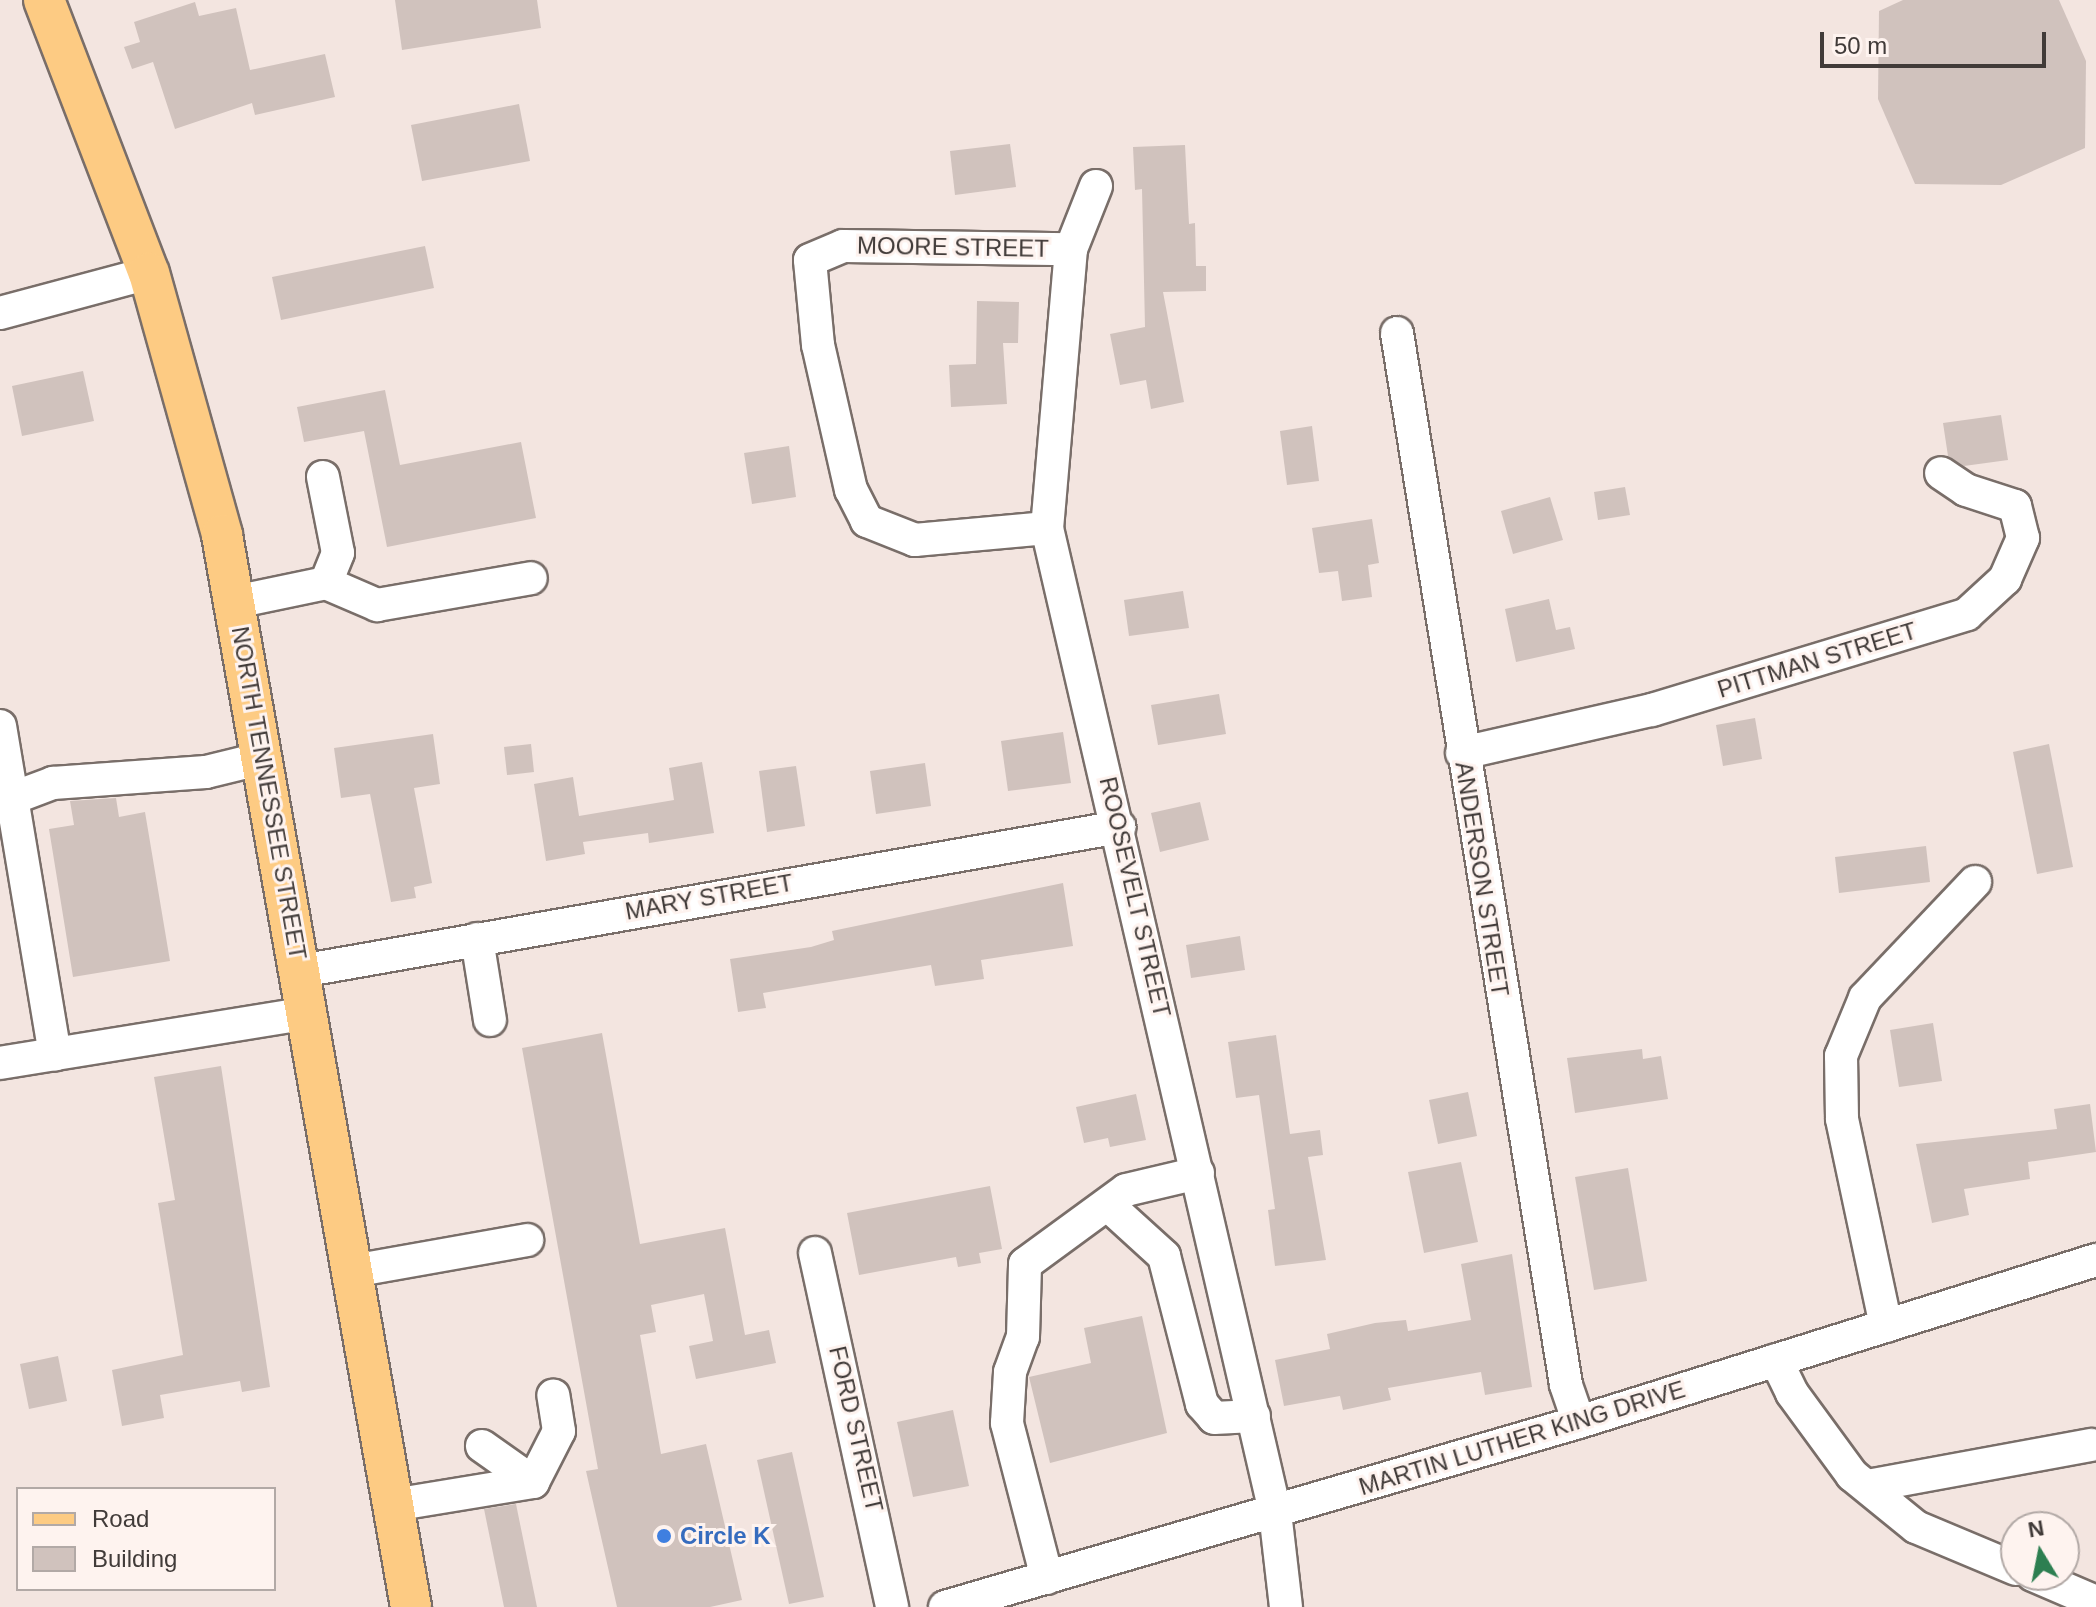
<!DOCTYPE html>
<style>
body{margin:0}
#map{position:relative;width:2096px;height:1607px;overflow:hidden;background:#f3e5e0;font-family:Helvetica,sans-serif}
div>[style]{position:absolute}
.building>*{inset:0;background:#d0c2bd}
.roads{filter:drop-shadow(2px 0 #796e69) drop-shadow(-2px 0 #796e69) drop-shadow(0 2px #796e69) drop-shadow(0 -2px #796e69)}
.minor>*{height:32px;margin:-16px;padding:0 16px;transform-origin:16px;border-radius:16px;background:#fff}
.major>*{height:40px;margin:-20px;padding:0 20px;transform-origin:20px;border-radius:20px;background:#fdcb83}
.dots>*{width:22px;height:22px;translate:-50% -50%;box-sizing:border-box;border:4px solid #fef3ef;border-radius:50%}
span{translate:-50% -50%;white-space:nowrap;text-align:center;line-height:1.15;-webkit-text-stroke:6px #fef3ef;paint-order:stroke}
.street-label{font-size:24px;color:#413b39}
.shop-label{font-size:24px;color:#366cbe;font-weight:700}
.left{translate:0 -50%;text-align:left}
.legend{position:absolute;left:16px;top:1487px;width:260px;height:104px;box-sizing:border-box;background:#fef3ef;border:2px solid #b2a9a6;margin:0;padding:10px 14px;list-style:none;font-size:24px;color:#413b39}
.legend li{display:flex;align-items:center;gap:16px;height:40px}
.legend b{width:40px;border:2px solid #b2a9a6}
.north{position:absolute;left:2000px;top:1511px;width:80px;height:80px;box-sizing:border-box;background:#fef3ef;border:2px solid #b2a9a6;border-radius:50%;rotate:350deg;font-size:22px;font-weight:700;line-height:32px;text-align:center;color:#413b39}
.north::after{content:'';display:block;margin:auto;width:28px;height:36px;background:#2d7f51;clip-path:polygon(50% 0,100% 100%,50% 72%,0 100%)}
.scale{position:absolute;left:1820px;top:32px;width:226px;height:36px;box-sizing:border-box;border:4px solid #413b39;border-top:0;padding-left:10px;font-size:24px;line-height:28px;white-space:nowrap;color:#413b39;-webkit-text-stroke:6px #fef3ef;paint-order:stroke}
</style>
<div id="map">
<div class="building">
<div style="clip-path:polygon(395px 0,537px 0,541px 28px,402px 50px)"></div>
<div style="clip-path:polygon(1903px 0,2059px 0,2086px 61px,2085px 148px,2001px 185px,1915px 184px,1878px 99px,1879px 11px)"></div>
<div style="clip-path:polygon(195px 2px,199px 16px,236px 8px,250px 70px,325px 54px,335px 97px,255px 115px,252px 103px,175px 129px,153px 62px,132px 69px,124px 47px,140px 42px,134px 22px)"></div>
<div style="clip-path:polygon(519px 104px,530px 161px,422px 181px,411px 125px)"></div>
<div style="clip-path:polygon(1010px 144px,1016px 187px,955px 195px,950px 151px)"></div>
<div style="clip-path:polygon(1185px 145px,1189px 224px,1195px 223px,1196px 266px,1206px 266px,1206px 291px,1163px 292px,1184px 402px,1151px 409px,1146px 380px,1120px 385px,1110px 334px,1145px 327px,1142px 189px,1135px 190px,1133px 147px)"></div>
<div style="clip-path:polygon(425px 246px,434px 288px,281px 320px,272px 277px)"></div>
<div style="clip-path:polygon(977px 301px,1019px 302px,1018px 343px,1003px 343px,1007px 404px,951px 407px,949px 365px,976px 364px)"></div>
<div style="clip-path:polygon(83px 371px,94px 421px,22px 436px,12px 386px)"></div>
<div style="clip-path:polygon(385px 390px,400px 465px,521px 442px,536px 518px,387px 547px,364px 431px,304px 442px,297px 407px)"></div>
<div style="clip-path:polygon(2001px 415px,2008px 460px,1964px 466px,1948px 456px,1943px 423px)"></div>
<div style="clip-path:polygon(1312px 426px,1319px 481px,1287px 485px,1280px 431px)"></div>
<div style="clip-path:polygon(789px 446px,796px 497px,752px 504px,744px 453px)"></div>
<div style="clip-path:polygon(1625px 487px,1630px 515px,1598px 520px,1594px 492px)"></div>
<div style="clip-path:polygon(1550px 497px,1563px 540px,1513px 554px,1501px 511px)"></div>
<div style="clip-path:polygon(1372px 519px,1379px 563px,1368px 565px,1372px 597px,1342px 601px,1338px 571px,1319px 573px,1312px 528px)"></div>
<div style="clip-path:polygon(1183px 591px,1189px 628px,1129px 636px,1124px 600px)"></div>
<div style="clip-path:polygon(1549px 599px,1556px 630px,1570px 627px,1575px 649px,1516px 662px,1505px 609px)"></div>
<div style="clip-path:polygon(1219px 694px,1226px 734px,1158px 745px,1151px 705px)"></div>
<div style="clip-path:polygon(1755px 718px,1762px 759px,1723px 766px,1716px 725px)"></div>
<div style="clip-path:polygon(1063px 732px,1071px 783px,1008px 791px,1001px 741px)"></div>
<div style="clip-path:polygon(433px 734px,440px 784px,414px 788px,432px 883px,414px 887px,416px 898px,391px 902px,370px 794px,341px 798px,334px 748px)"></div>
<div style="clip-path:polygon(531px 744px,534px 772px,507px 775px,504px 747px)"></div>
<div style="clip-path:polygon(2049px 744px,2073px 867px,2037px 874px,2013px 752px)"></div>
<div style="clip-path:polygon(702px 762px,714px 833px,649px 843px,648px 833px,583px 842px,585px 854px,546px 861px,534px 784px,573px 777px,579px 816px,674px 800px,669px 768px)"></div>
<div style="clip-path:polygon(925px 763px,931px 806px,876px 814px,870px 771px)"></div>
<div style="clip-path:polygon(796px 766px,805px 826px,767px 832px,759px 771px)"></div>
<div style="clip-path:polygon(116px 798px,119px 817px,145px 812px,170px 961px,73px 977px,49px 829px,74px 825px,70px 801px)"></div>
<div style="clip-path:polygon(1200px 802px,1209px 840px,1160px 852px,1151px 813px)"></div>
<div style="clip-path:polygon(1926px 846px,1930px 882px,1839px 893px,1835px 857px)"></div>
<div style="clip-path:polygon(1063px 883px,1073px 946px,981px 960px,984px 979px,935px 986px,931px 965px,763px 993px,766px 1008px,738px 1012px,730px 959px,811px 947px,834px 940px,832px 931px)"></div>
<div style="clip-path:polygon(1240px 936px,1245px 970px,1191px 978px,1186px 945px)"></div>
<div style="clip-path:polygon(1933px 1023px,1942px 1081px,1899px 1087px,1890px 1030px)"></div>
<div style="clip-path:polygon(602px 1033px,640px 1244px,725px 1228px,745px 1335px,769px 1330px,776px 1363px,696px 1379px,689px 1346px,713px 1341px,704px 1294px,651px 1305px,656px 1332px,640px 1335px,661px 1454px,706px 1444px,742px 1600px,710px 1607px,617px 1607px,586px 1471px,598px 1469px,522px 1048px)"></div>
<div style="clip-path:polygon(1276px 1035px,1290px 1134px,1320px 1130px,1323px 1155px,1308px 1157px,1326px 1260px,1275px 1266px,1268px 1210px,1275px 1209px,1259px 1095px,1236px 1098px,1228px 1042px)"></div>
<div style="clip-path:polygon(1642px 1049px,1643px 1059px,1661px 1056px,1668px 1099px,1575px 1113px,1567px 1058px)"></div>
<div style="clip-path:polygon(221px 1066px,270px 1387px,242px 1392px,240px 1381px,160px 1395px,164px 1418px,122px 1426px,112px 1370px,183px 1355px,158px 1203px,175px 1200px,154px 1077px)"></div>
<div style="clip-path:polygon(1468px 1092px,1477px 1136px,1438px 1144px,1429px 1100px)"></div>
<div style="clip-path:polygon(1136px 1094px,1146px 1140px,1110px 1147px,1108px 1138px,1084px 1143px,1076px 1107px)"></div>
<div style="clip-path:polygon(2090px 1104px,2096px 1152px,2028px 1162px,2030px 1179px,1964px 1189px,1969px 1215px,1932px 1223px,1916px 1144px,2057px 1129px,2054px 1109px)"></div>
<div style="clip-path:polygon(1461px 1162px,1478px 1242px,1424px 1253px,1408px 1172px)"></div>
<div style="clip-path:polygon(1628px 1168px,1647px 1281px,1594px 1290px,1575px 1177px)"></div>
<div style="clip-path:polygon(990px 1186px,1002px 1249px,979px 1253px,981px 1263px,958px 1267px,956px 1257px,859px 1275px,847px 1213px)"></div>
<div style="clip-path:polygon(1512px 1254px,1532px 1387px,1485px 1395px,1481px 1372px,1388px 1388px,1391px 1400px,1343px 1410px,1340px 1396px,1284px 1406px,1275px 1360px,1330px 1349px,1327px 1334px,1375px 1323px,1406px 1320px,1408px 1331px,1471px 1320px,1461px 1264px)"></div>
<div style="clip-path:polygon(1142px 1316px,1167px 1433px,1050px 1463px,1029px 1377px,1091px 1363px,1084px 1328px)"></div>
<div style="clip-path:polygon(58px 1356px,67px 1401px,29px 1409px,20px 1364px)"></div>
<div style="clip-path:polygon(953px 1410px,969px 1486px,913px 1497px,897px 1422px)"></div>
<div style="clip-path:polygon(792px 1452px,824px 1597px,789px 1604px,757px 1460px)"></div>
<div style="clip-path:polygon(516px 1504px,537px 1607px,504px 1607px,484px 1509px)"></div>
</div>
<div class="roads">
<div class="minor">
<div style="left:1096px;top:186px;width:68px;rotate:111.6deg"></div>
<div style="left:1071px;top:249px;width:280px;rotate:94.9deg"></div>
<div style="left:1047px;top:528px;width:1010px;rotate:76.95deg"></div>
<div style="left:1275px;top:1512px;width:96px;rotate:83.4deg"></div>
<div style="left:0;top:313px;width:154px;rotate:-15deg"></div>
<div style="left:1397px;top:333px;width:1065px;rotate:80.87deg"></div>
<div style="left:1566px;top:1385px;width:39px;rotate:71deg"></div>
<div style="left:323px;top:477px;width:77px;rotate:78.8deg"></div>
<div style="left:338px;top:553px;width:32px;rotate:112deg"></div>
<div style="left:1047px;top:528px;width:133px;rotate:174.8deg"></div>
<div style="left:915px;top:540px;width:52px;rotate:-158.4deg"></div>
<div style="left:867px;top:521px;width:35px;rotate:-117deg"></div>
<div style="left:851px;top:490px;width:149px;rotate:-102.8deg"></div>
<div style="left:818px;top:345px;width:85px;rotate:-95.4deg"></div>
<div style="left:810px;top:260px;width:36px;rotate:-23deg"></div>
<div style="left:843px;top:246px;width:228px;rotate:0.8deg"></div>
<div style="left:235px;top:602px;width:93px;rotate:-11.8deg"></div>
<div style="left:326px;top:583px;width:56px;rotate:23.3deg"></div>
<div style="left:377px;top:605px;width:156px;rotate:-9.9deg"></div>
<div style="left:0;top:726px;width:333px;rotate:80.5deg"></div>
<div style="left:1462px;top:753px;width:195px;rotate:-12.8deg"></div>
<div style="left:1652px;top:710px;width:329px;rotate:-16.9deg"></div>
<div style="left:1967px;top:614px;width:52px;rotate:-42.6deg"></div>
<div style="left:2005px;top:579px;width:45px;rotate:-66.3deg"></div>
<div style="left:2023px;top:538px;width:33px;rotate:-104deg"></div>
<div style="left:2015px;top:506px;width:52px;rotate:-161.9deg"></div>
<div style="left:1966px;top:490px;width:30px;rotate:-146deg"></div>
<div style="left:13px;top:798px;width:43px;rotate:-20.6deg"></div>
<div style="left:53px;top:783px;width:153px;rotate:-4.1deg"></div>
<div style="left:206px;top:772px;width:59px;rotate:-13.8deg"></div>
<div style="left:477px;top:939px;width:82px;rotate:80.9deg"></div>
<div style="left:301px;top:971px;width:831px;rotate:-9.98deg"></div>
<div style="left:0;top:1063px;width:313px;rotate:-9.2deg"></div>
<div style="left:1108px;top:1205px;width:76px;rotate:42.3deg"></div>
<div style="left:1164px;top:1256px;width:153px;rotate:75.6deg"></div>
<div style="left:1202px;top:1404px;width:18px;rotate:49deg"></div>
<div style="left:1214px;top:1418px;width:40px;rotate:-2.9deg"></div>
<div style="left:815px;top:1253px;width:362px;rotate:77.7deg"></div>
<div style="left:353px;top:1271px;width:177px;rotate:-10.1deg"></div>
<div style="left:1886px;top:1326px;width:212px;rotate:-102deg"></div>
<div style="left:1842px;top:1119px;width:63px;rotate:-90.9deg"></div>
<div style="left:1841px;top:1056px;width:63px;rotate:-67.5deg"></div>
<div style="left:1865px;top:998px;width:160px;rotate:-46.5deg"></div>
<div style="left:1776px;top:1360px;width:37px;rotate:64deg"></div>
<div style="left:1792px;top:1393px;width:102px;rotate:53.8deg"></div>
<div style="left:1852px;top:1475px;width:82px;rotate:39.1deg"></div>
<div style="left:1916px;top:1527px;width:108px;rotate:22.8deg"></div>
<div style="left:482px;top:1446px;width:62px;rotate:35.2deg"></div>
<div style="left:533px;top:1482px;width:57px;rotate:-63deg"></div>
<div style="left:559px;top:1431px;width:36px;rotate:-99deg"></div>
<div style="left:1867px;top:1486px;width:228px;rotate:-10.4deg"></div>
<div style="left:393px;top:1505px;width:142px;rotate:-9.3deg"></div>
<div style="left:2033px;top:1575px;width:69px;rotate:23.2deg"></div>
<div style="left:1047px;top:1578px;width:160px;rotate:-104.5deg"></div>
<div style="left:1007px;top:1423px;width:51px;rotate:-86.6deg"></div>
<div style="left:1010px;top:1372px;width:37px;rotate:-70deg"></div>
<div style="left:1023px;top:1337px;width:73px;rotate:-88.4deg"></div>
<div style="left:1025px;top:1264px;width:125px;rotate:-36.2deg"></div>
<div style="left:1126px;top:1190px;width:74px;rotate:-13.3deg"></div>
<div style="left:945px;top:1607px;width:660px;rotate:-16.27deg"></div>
<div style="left:1579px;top:1422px;width:542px;rotate:-17.4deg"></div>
</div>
<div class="major">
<div style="left:44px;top:0;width:292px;rotate:69deg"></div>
<div style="left:149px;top:273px;width:272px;rotate:74.4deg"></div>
<div style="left:222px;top:535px;width:1089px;rotate:80deg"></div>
</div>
</div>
<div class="dots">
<div style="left:664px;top:1536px;background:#3f7fe0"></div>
</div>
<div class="street-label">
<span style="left:953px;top:247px;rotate:1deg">MOORE STREET</span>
<span style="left:1817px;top:660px;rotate:-17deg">PITTMAN STREET</span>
<span style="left:269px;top:793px;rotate:80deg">NORTH TENNESSEE STREET</span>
<span style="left:1482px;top:879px;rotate:81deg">ANDERSON STREET</span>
<span style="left:709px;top:897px;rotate:-10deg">MARY STREET</span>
<span style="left:1135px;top:897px;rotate:77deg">ROOSEVELT STREET</span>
<span style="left:856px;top:1429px;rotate:77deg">FORD STREET</span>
<span style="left:1522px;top:1438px;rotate:-17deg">MARTIN LUTHER KING DRIVE</span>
</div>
<div class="shop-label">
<span class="left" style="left:680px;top:1536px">Circle K</span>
</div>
<ul class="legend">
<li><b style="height:10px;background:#fdcb83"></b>Road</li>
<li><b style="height:22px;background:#d0c2bd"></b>Building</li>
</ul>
<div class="north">N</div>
<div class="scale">50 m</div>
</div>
